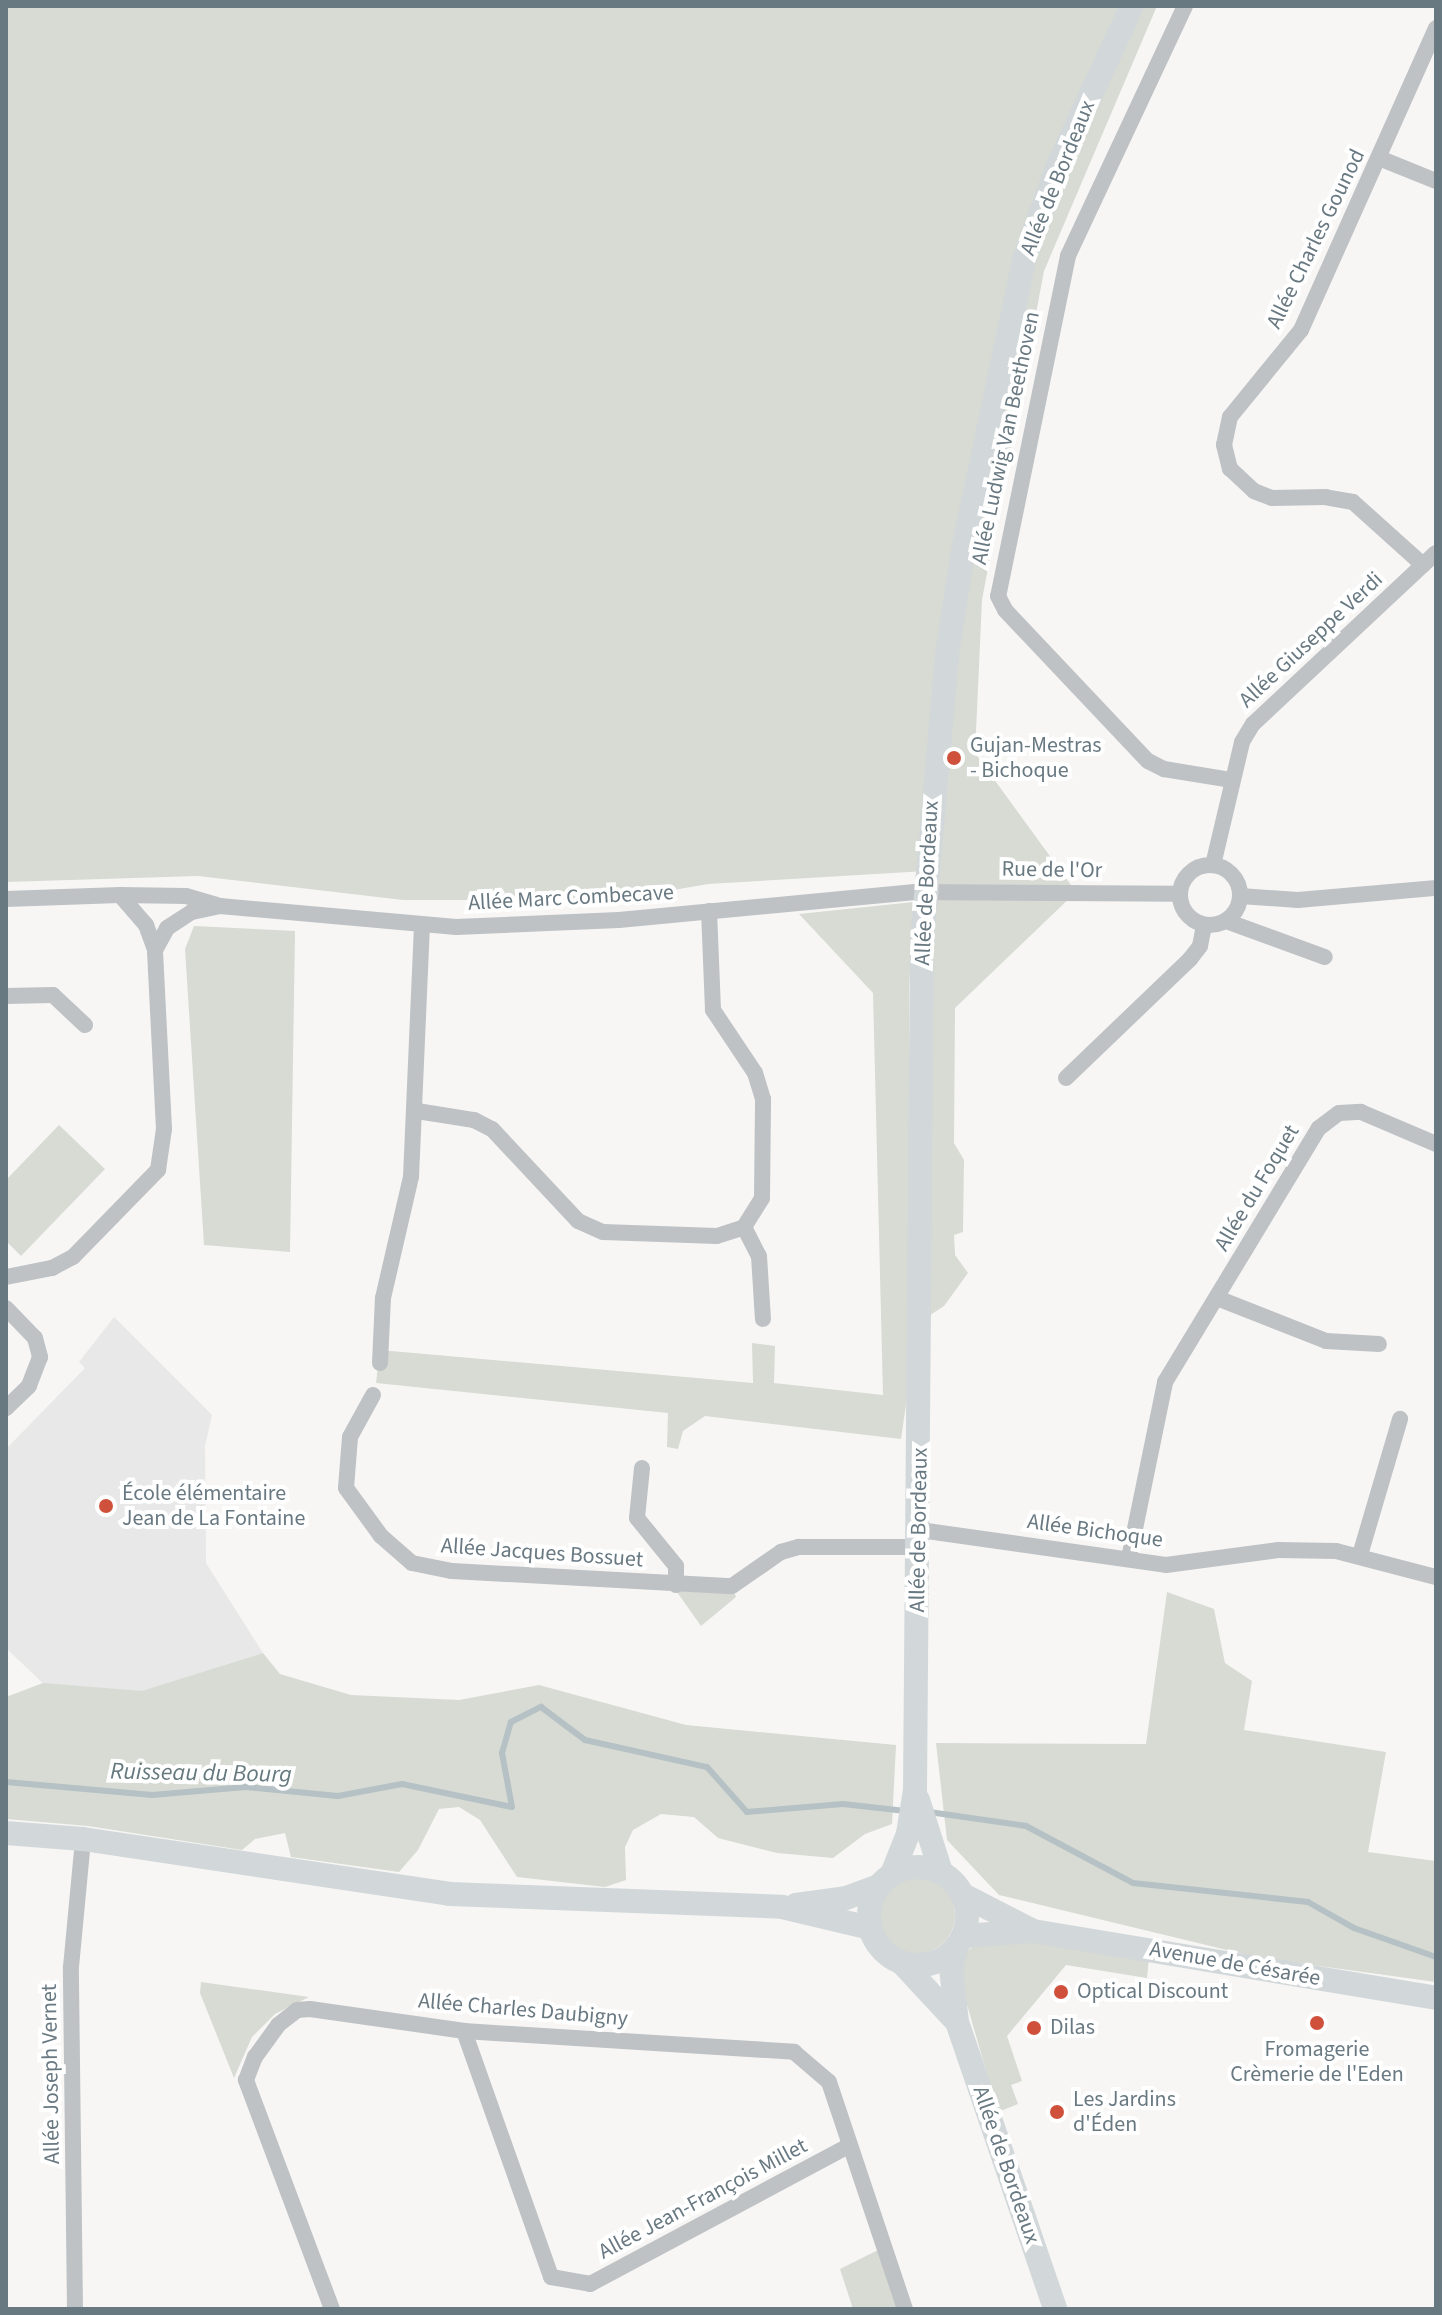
<!DOCTYPE html>
<meta charset="utf-8">
<style>
body{margin:0}
#map{position:relative;width:1442px;height:2315px;overflow:hidden;background:#f7f6f4;font-family:"Source Sans 3",sans-serif}
div>[style]{position:absolute}
.built>*{inset:0;background:#e7e8e7}
.green>*{inset:0;background:#d7dbd4}
.round{border-radius:50%}
.stream>*{height:6px;margin:-3px;padding:0 3px;transform-origin:3px;border-radius:3px;background:#b5c1c4}
.street>*{height:16px;margin:-8px;padding:0 8px;transform-origin:8px;border-radius:8px;background:#bec2c5}
.street>.ring{margin:-8px;padding:0;box-sizing:content-box;background:none;border:16px solid #bec2c5;border-radius:50%}
.secondary>*{height:24px;margin:-12px;padding:0 12px;transform-origin:12px;border-radius:12px;background:#d2d8da}
.secondary>.ring{margin:-12px;padding:0;box-sizing:content-box;background:none;border:24px solid #d2d8da;border-radius:50%}
.dots>*{width:22px;height:22px;translate:-50% -50%;box-sizing:border-box;border:4px solid #fff;border-radius:50%}
span{translate:-50% -50%;white-space:nowrap;text-align:center;line-height:1.15;-webkit-text-stroke:8px #fff;paint-order:stroke}
.street-label{font-size:22px;color:#697982}
.poi-label{font-size:22px;color:#697982}
.left{translate:0 -50%;text-align:left}
.water-label{font-size:24px;color:#65797e;font-style:italic}
.frame{position:absolute;inset:0;border:8px solid #697982;pointer-events:none}
</style>
<div id="map">
<div class="built">
<div style="clip-path:polygon(114px 1317px,212px 1415px,205px 1446px,206px 1563px,263px 1653px,74px 1713px,6px 1648px,6px 1449px,85px 1368px,79px 1362px)"></div>
</div>
<div class="green">
<div style="clip-path:polygon(6px 6px,1157px 6px,1044px 271px,982px 600px,975px 753px,1076px 892px,955px 1008px,954px 1143px,964px 1160px,963px 1232px,954px 1235px,955px 1255px,968px 1273px,944px 1306px,921px 1321px,926px 871px,708px 884px,617px 900px,403px 900px,198px 876px,6px 882px)"></div>
<div style="clip-path:polygon(914px 902px,909px 987px,909px 1384px,901px 1439px,705px 1416px,683px 1431px,678px 1449px,667px 1447px,668px 1413px,376px 1383px,380px 1350px,753px 1383px,752px 1343px,775px 1346px,774px 1383px,883px 1395px,873px 993px,799px 914px)"></div>
<div style="clip-path:polygon(194px 926px,295px 931px,290px 1252px,204px 1245px,185px 949px)"></div>
<div style="clip-path:polygon(59px 1125px,105px 1169px,21px 1256px,6px 1241px,6px 1180px)"></div>
<div style="clip-path:polygon(672px 1585px,732px 1586px,736px 1597px,701px 1626px)"></div>
<div style="clip-path:polygon(1167px 1592px,1214px 1609px,1225px 1663px,1252px 1681px,1244px 1730px,1386px 1752px,1368px 1852px,1436px 1861px,1436px 1982px,1260px 1958px,999px 1895px,947px 1840px,936px 1743px,1146px 1744px)"></div>
<div style="clip-path:polygon(263px 1653px,280px 1674px,351px 1695px,459px 1700px,539px 1685px,686px 1725px,896px 1745px,892px 1824px,865px 1834px,833px 1858px,777px 1853px,718px 1838px,694px 1817px,661px 1814px,633px 1830px,625px 1847px,626px 1880px,605px 1887px,517px 1877px,480px 1820px,459px 1807px,439px 1809px,418px 1850px,399px 1872px,291px 1857px,285px 1833px,255px 1839px,242px 1850px,88px 1826px,6px 1819px,6px 1697px,43px 1683px,142px 1691px)"></div>
<div class="round" style="left:877px;top:1876px;width:78px;height:78px"></div>
<div style="clip-path:polygon(1030px 1940px,1149px 1958px,1147px 1978px,1066px 1965px,1007px 2036px,1022px 2081px,1011px 2085px,1018px 2104px,998px 2112px,961px 1984px,962px 1957px,976px 1943px)"></div>
<div style="clip-path:polygon(201px 1982px,309px 1997px,275px 2014px,252px 2037px,234px 2078px,200px 1993px)"></div>
<div style="clip-path:polygon(884px 2247px,905px 2309px,853px 2309px,840px 2269px)"></div>
</div>
<div class="stream">
<div style="left:6px;top:1782px;width:147px;rotate:5.1deg"></div>
<div style="left:152px;top:1795px;width:94px;rotate:-4.9deg"></div>
<div style="left:246px;top:1787px;width:92px;rotate:5.6deg"></div>
<div style="left:338px;top:1796px;width:65px;rotate:-10.6deg"></div>
<div style="left:402px;top:1784px;width:112px;rotate:11.8deg"></div>
<div style="left:512px;top:1807px;width:55px;rotate:-100.5deg"></div>
<div style="left:502px;top:1753px;width:32px;rotate:-74deg"></div>
<div style="left:511px;top:1722px;width:34px;rotate:-27deg"></div>
<div style="left:541px;top:1707px;width:55px;rotate:36.9deg"></div>
<div style="left:585px;top:1740px;width:125px;rotate:12.5deg"></div>
<div style="left:707px;top:1767px;width:60px;rotate:48.4deg"></div>
<div style="left:747px;top:1812px;width:96px;rotate:-4.8deg"></div>
<div style="left:843px;top:1804px;width:63px;rotate:6.3deg"></div>
<div style="left:929px;top:1812px;width:98px;rotate:8.2deg"></div>
<div style="left:1026px;top:1826px;width:121px;rotate:28deg"></div>
<div style="left:1133px;top:1883px;width:176px;rotate:6.2deg"></div>
<div style="left:1308px;top:1902px;width:53px;rotate:29.5deg"></div>
<div style="left:1354px;top:1928px;width:87px;rotate:19.5deg"></div>
</div>
<div class="street">
<div style="left:1185px;top:6px;width:276px;rotate:115.1deg"></div>
<div style="left:1068px;top:256px;width:347px;rotate:101.6deg"></div>
<div style="left:998px;top:596px;width:16px;rotate:63deg"></div>
<div style="left:1005px;top:610px;width:208px;rotate:46.6deg"></div>
<div style="left:1148px;top:761px;width:18px;rotate:27deg"></div>
<div style="left:1164px;top:769px;width:69px;rotate:9.2deg"></div>
<div style="left:1379px;top:158px;width:61px;rotate:22deg"></div>
<div style="left:1423px;top:565px;width:94px;rotate:-138deg"></div>
<div style="left:1353px;top:502px;width:27px;rotate:-170deg"></div>
<div style="left:1326px;top:497px;width:54px;rotate:178.9deg"></div>
<div style="left:1272px;top:498px;width:19px;rotate:-159deg"></div>
<div style="left:1254px;top:491px;width:33px;rotate:-137deg"></div>
<div style="left:1230px;top:469px;width:25px;rotate:-104deg"></div>
<div style="left:1224px;top:445px;width:29px;rotate:-78deg"></div>
<div style="left:1230px;top:417px;width:112px;rotate:-50.8deg"></div>
<div style="left:1301px;top:330px;width:331px;rotate:-65.9deg"></div>
<div class="ring" style="left:1180px;top:865px;width:44px;height:44px"></div>
<div style="left:1213px;top:865px;width:126px;rotate:-76.7deg"></div>
<div style="left:1242px;top:742px;width:21px;rotate:-59deg"></div>
<div style="left:1253px;top:724px;width:250px;rotate:-43.1deg"></div>
<div style="left:120px;top:895px;width:66px;rotate:0.9deg"></div>
<div style="left:186px;top:896px;width:32px;rotate:16deg"></div>
<div style="left:1240px;top:896px;width:58px;rotate:3.9deg"></div>
<div style="left:1298px;top:900px;width:139px;rotate:-5deg"></div>
<div style="left:6px;top:899px;width:114px;rotate:-2deg"></div>
<div style="left:120px;top:895px;width:40px;rotate:49deg"></div>
<div style="left:146px;top:925px;width:27px;rotate:70deg"></div>
<div style="left:1226px;top:921px;width:105px;rotate:20deg"></div>
<div style="left:6px;top:996px;width:47px;rotate:-1.2deg"></div>
<div style="left:53px;top:995px;width:44px;rotate:43.2deg"></div>
<div style="left:1066px;top:1078px;width:172px;rotate:-43.8deg"></div>
<div style="left:1190px;top:959px;width:16px;rotate:-52deg"></div>
<div style="left:1200px;top:946px;width:21px;rotate:-79deg"></div>
<div style="left:417px;top:1111px;width:58px;rotate:9deg"></div>
<div style="left:474px;top:1120px;width:20px;rotate:27deg"></div>
<div style="left:492px;top:1129px;width:126px;rotate:46.9deg"></div>
<div style="left:578px;top:1221px;width:27px;rotate:24deg"></div>
<div style="left:603px;top:1232px;width:114px;rotate:2deg"></div>
<div style="left:717px;top:1236px;width:28px;rotate:-18deg"></div>
<div style="left:744px;top:1227px;width:34px;rotate:-58deg"></div>
<div style="left:762px;top:1198px;width:99px;rotate:-89.4deg"></div>
<div style="left:763px;top:1099px;width:27px;rotate:-107deg"></div>
<div style="left:755px;top:1073px;width:76px;rotate:-123.7deg"></div>
<div style="left:713px;top:1010px;width:99px;rotate:-92.3deg"></div>
<div style="left:744px;top:1227px;width:33px;rotate:63deg"></div>
<div style="left:759px;top:1256px;width:63px;rotate:86.4deg"></div>
<div style="left:6px;top:1277px;width:47px;rotate:-11.1deg"></div>
<div style="left:52px;top:1268px;width:24px;rotate:-28deg"></div>
<div style="left:73px;top:1257px;width:122px;rotate:-45.7deg"></div>
<div style="left:158px;top:1170px;width:41px;rotate:-81.7deg"></div>
<div style="left:164px;top:1129px;width:179px;rotate:-92.9deg"></div>
<div style="left:155px;top:950px;width:25px;rotate:-61deg"></div>
<div style="left:167px;top:928px;width:30px;rotate:-33deg"></div>
<div style="left:192px;top:912px;width:29px;rotate:-12deg"></div>
<div style="left:220px;top:906px;width:237px;rotate:5.1deg"></div>
<div style="left:456px;top:927px;width:163px;rotate:-2.5deg"></div>
<div style="left:619px;top:920px;width:297px;rotate:-5.4deg"></div>
<div style="left:915px;top:892px;width:264px;rotate:0.4deg"></div>
<div style="left:1217px;top:1298px;width:117px;rotate:21.5deg"></div>
<div style="left:1326px;top:1341px;width:53px;rotate:3.2deg"></div>
<div style="left:6px;top:1308px;width:42px;rotate:46deg"></div>
<div style="left:35px;top:1338px;width:20px;rotate:75deg"></div>
<div style="left:40px;top:1357px;width:31px;rotate:111deg"></div>
<div style="left:29px;top:1386px;width:32px;rotate:136deg"></div>
<div style="left:380px;top:1363px;width:65px;rotate:-87.4deg"></div>
<div style="left:383px;top:1298px;width:124px;rotate:-77deg"></div>
<div style="left:411px;top:1177px;width:250px;rotate:-87.5deg"></div>
<div style="left:373px;top:1395px;width:48px;rotate:118.7deg"></div>
<div style="left:350px;top:1437px;width:51px;rotate:94.5deg"></div>
<div style="left:346px;top:1488px;width:59px;rotate:53.9deg"></div>
<div style="left:381px;top:1536px;width:41px;rotate:41.1deg"></div>
<div style="left:412px;top:1563px;width:41px;rotate:11.3deg"></div>
<div style="left:452px;top:1571px;width:280px;rotate:3.1deg"></div>
<div style="left:732px;top:1586px;width:60px;rotate:-34.8deg"></div>
<div style="left:781px;top:1552px;width:19px;rotate:-16deg"></div>
<div style="left:799px;top:1547px;width:120px"></div>
<div style="left:642px;top:1468px;width:50px;rotate:95.7deg"></div>
<div style="left:637px;top:1518px;width:62px;rotate:50.9deg"></div>
<div style="left:676px;top:1566px;width:19px;rotate:90deg"></div>
<div style="left:920px;top:1530px;width:248px;rotate:8.1deg"></div>
<div style="left:1166px;top:1565px;width:113px;rotate:-7.6deg"></div>
<div style="left:1278px;top:1550px;width:58px;rotate:1deg"></div>
<div style="left:1336px;top:1551px;width:103px;rotate:14.6deg"></div>
<div style="left:1360px;top:1555px;width:142px;rotate:-73.6deg"></div>
<div style="left:1129px;top:1558px;width:180px;rotate:-78.4deg"></div>
<div style="left:1165px;top:1382px;width:297px;rotate:-58.8deg"></div>
<div style="left:1319px;top:1128px;width:25px;rotate:-37deg"></div>
<div style="left:1339px;top:1113px;width:22px;rotate:-3deg"></div>
<div style="left:1361px;top:1112px;width:82px;rotate:23.1deg"></div>
<div style="left:464px;top:2031px;width:261px;rotate:70.5deg"></div>
<div style="left:551px;top:2277px;width:40px;rotate:10deg"></div>
<div style="left:590px;top:2284px;width:293px;rotate:-28.1deg"></div>
<div style="left:75px;top:2309px;width:342px;rotate:-90.7deg"></div>
<div style="left:71px;top:1967px;width:129px;rotate:-84.6deg"></div>
<div style="left:332px;top:2309px;width:245px;rotate:-110.6deg"></div>
<div style="left:246px;top:2080px;width:25px;rotate:-69deg"></div>
<div style="left:255px;top:2057px;width:39px;rotate:-54deg"></div>
<div style="left:278px;top:2025px;width:24px;rotate:-38deg"></div>
<div style="left:297px;top:2010px;width:13px;rotate:-4deg"></div>
<div style="left:310px;top:2009px;width:156px;rotate:8.1deg"></div>
<div style="left:464px;top:2031px;width:331px;rotate:3.6deg"></div>
<div style="left:794px;top:2052px;width:46px;rotate:40.6deg"></div>
<div style="left:829px;top:2082px;width:239px;rotate:71.5deg"></div>
</div>
<div class="secondary">
<div style="left:918px;top:1800px;width:76px;rotate:72.3deg"></div>
<div style="left:6px;top:1833px;width:77px;rotate:4.5deg"></div>
<div style="left:83px;top:1839px;width:371px;rotate:8.5deg"></div>
<div style="left:450px;top:1894px;width:332px;rotate:2.2deg"></div>
<div style="left:782px;top:1907px;width:90px;rotate:13.4deg"></div>
<div class="ring" style="left:869px;top:1867px;width:74px;height:74px"></div>
<div style="left:892px;top:1874px;width:43px;rotate:-68.2deg"></div>
<div style="left:908px;top:1834px;width:45px;rotate:-81deg"></div>
<div style="left:915px;top:1790px;width:849px;rotate:-89.53deg"></div>
<div style="left:922px;top:941px;width:288px;rotate:-85deg"></div>
<div style="left:947px;top:654px;width:110px;rotate:-81.1deg"></div>
<div style="left:964px;top:545px;width:291px;rotate:-78.1deg"></div>
<div style="left:1024px;top:260px;width:98px;rotate:-70.3deg"></div>
<div style="left:1057px;top:168px;width:179px;rotate:-65.2deg"></div>
<div style="left:963px;top:1895px;width:76px;rotate:27.2deg"></div>
<div style="left:796px;top:1905px;width:50px;rotate:-8deg"></div>
<div style="left:846px;top:1898px;width:35px;rotate:-20deg"></div>
<div style="left:963px;top:1936px;width:70px;rotate:-4.1deg"></div>
<div style="left:1033px;top:1931px;width:409px;rotate:9.4deg"></div>
<div style="left:956px;top:1948px;width:21px;rotate:104deg"></div>
<div style="left:951px;top:1968px;width:54px;rotate:83.7deg"></div>
<div style="left:957px;top:2022px;width:303px;rotate:71.1deg"></div>
<div style="left:902px;top:1963px;width:78px;rotate:47.1deg"></div>
</div>
<div class="dots">
<div style="left:954px;top:758px;background:#cf513c"></div>
<div style="left:106px;top:1506px;background:#cf513c"></div>
<div style="left:1061px;top:1992px;background:#cf513c"></div>
<div style="left:1317px;top:2023px;background:#cf513c"></div>
<div style="left:1034px;top:2028px;background:#cf513c"></div>
<div style="left:1057px;top:2112px;background:#cf513c"></div>
</div>
<div class="street-label">
<span style="left:1058px;top:178px;rotate:-68deg">Allée de Bordeaux</span>
<span style="left:1316px;top:239px;rotate:-64deg">Allée Charles Gounod</span>
<span style="left:1006px;top:438px;rotate:-78deg">Allée Ludwig Van Beethoven</span>
<span style="left:1311px;top:640px;rotate:-43deg">Allée Giuseppe Verdi</span>
<span style="left:1052px;top:870px;rotate:1deg">Rue de l'Or</span>
<span style="left:927px;top:883px;rotate:-87deg">Allée de Bordeaux</span>
<span style="left:571px;top:898px;rotate:-3deg">Allée Marc Combecave</span>
<span style="left:1257px;top:1188px;rotate:-59deg">Allée du Foquet</span>
<span style="left:919px;top:1530px;rotate:-89deg">Allée de Bordeaux</span>
<span style="left:1095px;top:1531px;rotate:8deg">Allée Bichoque</span>
<span style="left:542px;top:1553px;rotate:4deg">Allée Jacques Bossuet</span>
<span style="left:1235px;top:1964px;rotate:10deg">Avenue de Césarée</span>
<span style="left:523px;top:2010px;rotate:5deg">Allée Charles Daubigny</span>
<span style="left:51px;top:2074px;rotate:-91deg">Allée Joseph Vernet</span>
<span style="left:1006px;top:2165px;rotate:71deg">Allée de Bordeaux</span>
<span style="left:703px;top:2199px;rotate:-28deg">Allée Jean-François Millet</span>
</div>
<div class="poi-label">
<span class="left" style="left:970px;top:758px">Gujan-Mestras<br>- Bichoque</span>
<span class="left" style="left:122px;top:1506px">École élémentaire<br>Jean de La Fontaine</span>
<span class="left" style="left:1077px;top:1992px">Optical Discount</span>
<span class="left" style="left:1050px;top:2028px">Dilas</span>
<span style="left:1317px;top:2062px">Fromagerie<br>Crèmerie de l'Eden</span>
<span class="left" style="left:1073px;top:2112px">Les Jardins<br>d'Éden</span>
</div>
<div class="water-label">
<span style="left:201px;top:1773px;rotate:1deg">Ruisseau du Bourg</span>
</div>
<div class="frame"></div>
</div>
